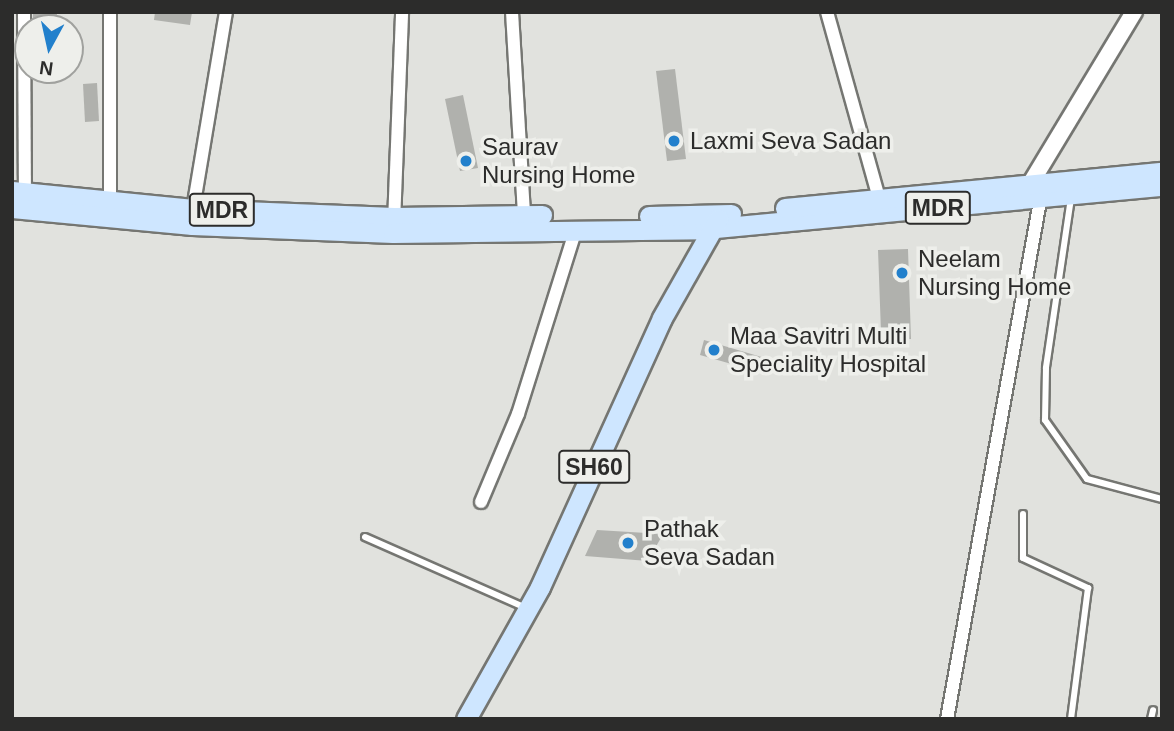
<!DOCTYPE html>
<style>
body{margin:0}
#map{position:relative;width:1174px;height:731px;overflow:hidden;background:#e1e2de;font-family:Helvetica,sans-serif}
div>[style]{position:absolute}
.building>*{inset:0;background:#b0b1ad}
.roads{filter:drop-shadow(2px 0 #757672) drop-shadow(-2px 0 #757672) drop-shadow(0 2px #757672) drop-shadow(0 -2px #757672)}
.service>*{height:6px;margin:-3px;padding:0 3px;transform-origin:3px;border-radius:3px;background:#fff}
.minor>*{height:12px;margin:-6px;padding:0 6px;transform-origin:6px;border-radius:6px;background:#fff}
.tertiary>*{height:16px;margin:-8px;padding:0 8px;transform-origin:8px;border-radius:8px;background:#fff}
.primary>*{height:19px;margin:-9.5px;padding:0 9.5px;transform-origin:9.5px;border-radius:9.5px;background:#cee6ff}
.dots>*{width:19px;height:19px;translate:-50% -50%;box-sizing:border-box;border:4px solid #eeefeb;border-radius:50%}
span{translate:-50% -50%;white-space:nowrap;text-align:center;line-height:1.15;-webkit-text-stroke:7px #eeefeb;paint-order:stroke}
.shield-label span{padding:2px 5px;background:#eeefeb;border:2px solid;border-radius:5px;-webkit-text-stroke-width:0}
.shield-label{font-size:23px;color:#2c2c2b;font-weight:700}
.poi-label{font-size:24px;color:#2c2c2b}
.left{translate:0 -50%;text-align:left}
.frame{position:absolute;inset:0;border:14px solid #2c2c2b;pointer-events:none}
.north{position:absolute;left:14px;top:14px;width:70px;height:70px;box-sizing:border-box;background:#eeefeb;border:2px solid #a0a19e;border-radius:50%;rotate:188deg;font-size:19px;font-weight:700;line-height:28px;text-align:center;color:#2c2c2b}
.north::after{content:'';display:block;margin:auto;width:24px;height:32px;background:#2280cc;clip-path:polygon(50% 0,100% 100%,50% 72%,0 100%)}
</style>
<div id="map">
<div class="building">
<div style="clip-path:polygon(33px 12px,57px 12px,57px 28px,33px 28px)"></div>
<div style="clip-path:polygon(155px 12px,192px 12px,190px 25px,154px 20px)"></div>
<div style="clip-path:polygon(675px 69px,686px 159px,667px 161px,656px 71px)"></div>
<div style="clip-path:polygon(97px 83px,99px 121px,85px 122px,83px 84px)"></div>
<div style="clip-path:polygon(463px 95px,478px 168px,460px 171px,445px 99px)"></div>
<div style="clip-path:polygon(908px 249px,911px 339px,899px 340px,899px 332px,881px 332px,878px 250px)"></div>
<div style="clip-path:polygon(704px 340px,768px 359px,763px 373px,700px 355px)"></div>
<div style="clip-path:polygon(597px 530px,663px 534px,648px 561px,585px 556px)"></div>
</div>
<div class="roads">
<div class="service">
<div style="left:1071px;top:198px;width:172px;rotate:98.4deg"></div>
<div style="left:1046px;top:368px;width:52px;rotate:91.1deg"></div>
<div style="left:1045px;top:420px;width:72px;rotate:54.6deg"></div>
<div style="left:1087px;top:479px;width:78px;rotate:14.9deg"></div>
<div style="left:1023px;top:514px;width:44px;rotate:90deg"></div>
<div style="left:1023px;top:558px;width:72px;rotate:24.8deg"></div>
<div style="left:1088px;top:588px;width:132px;rotate:97.4deg"></div>
<div style="left:365px;top:537px;width:176px;rotate:23.8deg"></div>
<div style="left:1151px;top:719px;width:9px;rotate:-77deg"></div>
</div>
<div class="minor">
<div style="left:24px;top:12px;width:181px;rotate:89.7deg"></div>
<div style="left:110px;top:12px;width:187px;rotate:90deg"></div>
<div style="left:512px;top:12px;width:203px;rotate:86.6deg"></div>
<div style="left:827px;top:12px;width:193px;rotate:74.4deg"></div>
<div style="left:193px;top:209px;width:200px;rotate:-80.5deg"></div>
<div style="left:394px;top:223px;width:211px;rotate:-87.8deg"></div>
<div style="left:481px;top:502px;width:95px;rotate:-67.2deg"></div>
<div style="left:518px;top:414px;width:194px;rotate:-72.6deg"></div>
<div style="left:947px;top:719px;width:526px;rotate:-79.82deg"></div>
</div>
<div class="tertiary">
<div style="left:1026px;top:191px;width:209px;rotate:-58.9deg"></div>
</div>
<div class="primary">
<div style="left:12px;top:191px;width:182px;rotate:5.7deg"></div>
<div style="left:193px;top:209px;width:201px;rotate:2.3deg"></div>
<div style="left:394px;top:217px;width:148px;rotate:-0.8deg"></div>
<div style="left:12px;top:208px;width:181px;rotate:5.4deg"></div>
<div style="left:192px;top:225px;width:201px;rotate:2.3deg"></div>
<div style="left:393px;top:233px;width:312px;rotate:-0.7deg"></div>
<div style="left:705px;top:229px;width:459px;rotate:-5.4deg"></div>
<div style="left:785px;top:208px;width:379px;rotate:-5.5deg"></div>
<div style="left:649px;top:216px;width:82px;rotate:-1.4deg"></div>
<div style="left:466px;top:719px;width:151px;rotate:-60.7deg"></div>
<div style="left:540px;top:587px;width:295px;rotate:-65.6deg"></div>
<div style="left:662px;top:318px;width:114px;rotate:-60.5deg"></div>
</div>
</div>
<div class="dots">
<div style="left:674px;top:141px;background:#2280cc"></div>
<div style="left:466px;top:161px;background:#2280cc"></div>
<div style="left:902px;top:273px;background:#2280cc"></div>
<div style="left:714px;top:350px;background:#2280cc"></div>
<div style="left:628px;top:543px;background:#2280cc"></div>
</div>
<div class="shield-label">
<span style="left:938px;top:208px">MDR</span>
<span style="left:222px;top:210px">MDR</span>
<span style="left:594px;top:467px">SH60</span>
</div>
<div class="poi-label">
<span class="left" style="left:690px;top:141px">Laxmi Seva Sadan</span>
<span class="left" style="left:482px;top:161px">Saurav<br>Nursing Home</span>
<span class="left" style="left:918px;top:273px">Neelam<br>Nursing Home</span>
<span class="left" style="left:730px;top:350px">Maa Savitri Multi<br>Speciality Hospital</span>
<span class="left" style="left:644px;top:543px">Pathak<br>Seva Sadan</span>
</div>
<div class="frame"></div>
<div class="north">N</div>
</div>
